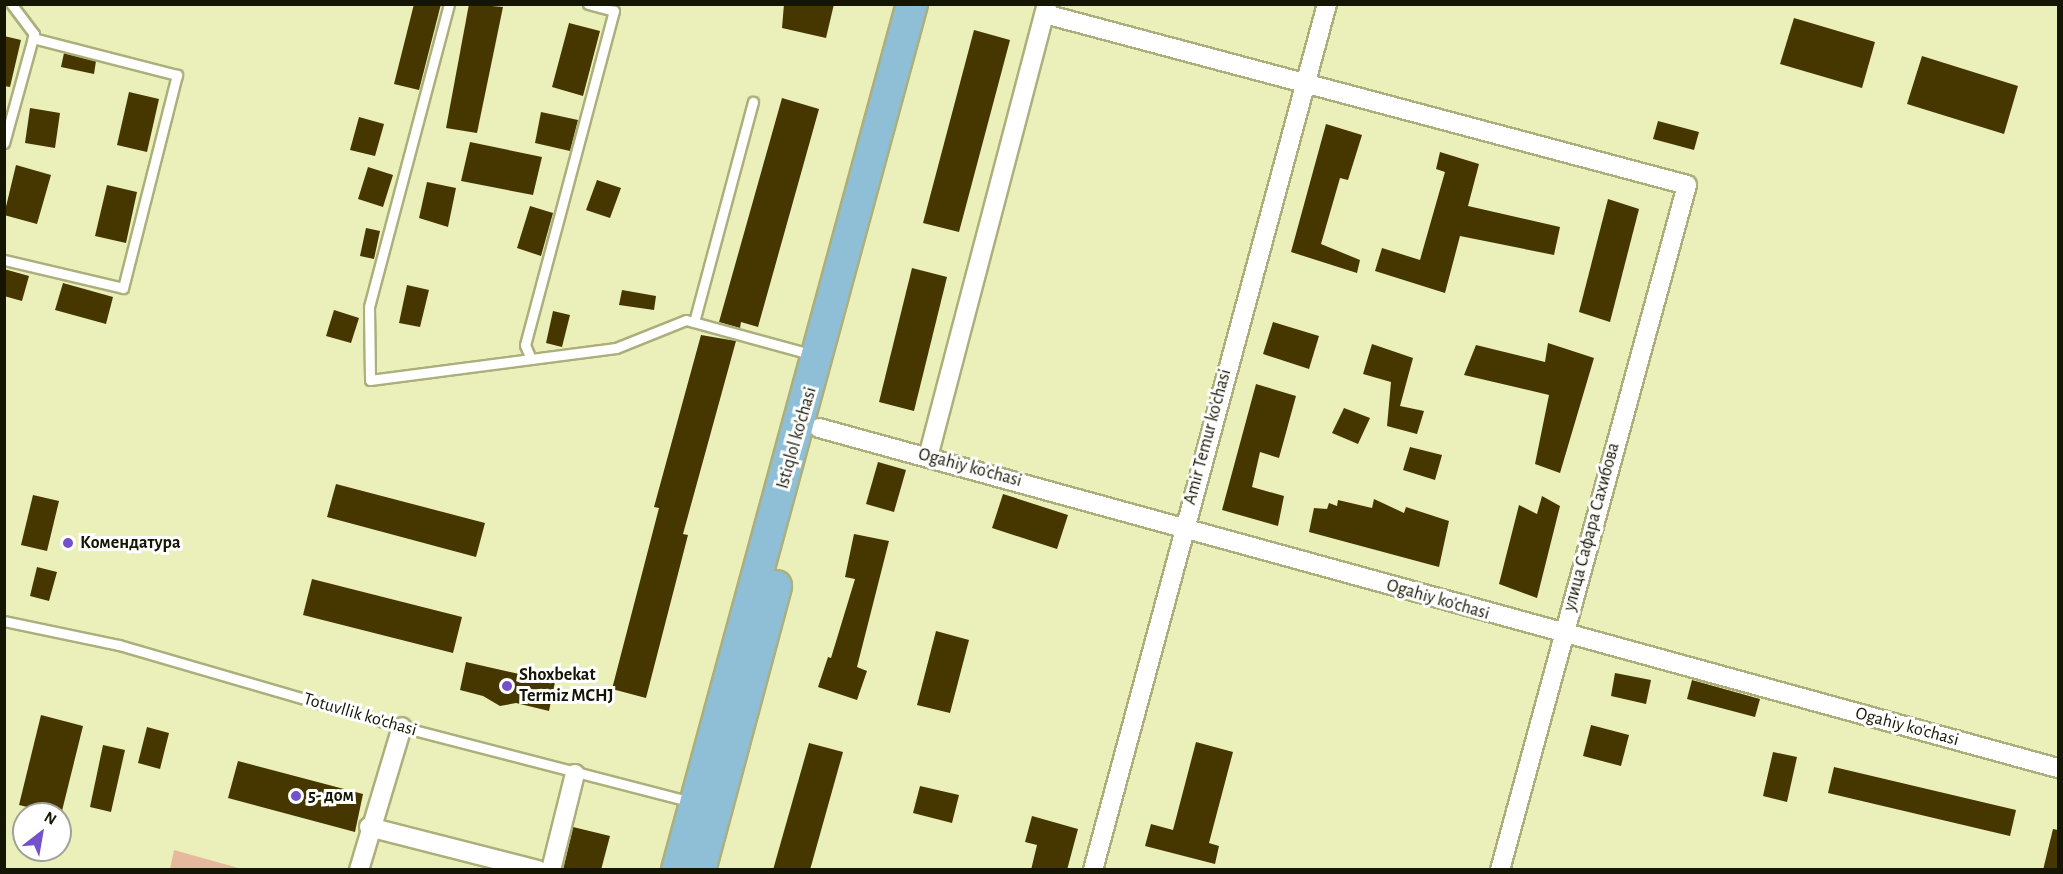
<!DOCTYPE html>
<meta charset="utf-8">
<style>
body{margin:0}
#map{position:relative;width:2063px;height:874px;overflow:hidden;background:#ebf0ba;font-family:"Alegreya Sans",sans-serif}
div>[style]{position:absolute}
.green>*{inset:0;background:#e6b99f}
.building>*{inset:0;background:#463700}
.roads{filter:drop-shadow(2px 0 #acaf7c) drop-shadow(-2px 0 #acaf7c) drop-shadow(0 2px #acaf7c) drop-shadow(0 -2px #acaf7c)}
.lane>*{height:9px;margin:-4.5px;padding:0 4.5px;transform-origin:4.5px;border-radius:4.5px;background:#fff}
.street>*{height:18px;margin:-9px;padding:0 9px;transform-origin:9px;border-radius:9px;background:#fff}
.primary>*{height:30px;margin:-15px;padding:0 15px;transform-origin:15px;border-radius:15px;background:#8ebfd6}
.dots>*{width:16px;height:16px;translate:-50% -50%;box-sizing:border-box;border:3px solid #fff;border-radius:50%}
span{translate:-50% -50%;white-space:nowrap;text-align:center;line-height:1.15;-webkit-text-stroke:6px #fff;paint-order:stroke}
.street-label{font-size:18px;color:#151503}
.poi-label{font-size:18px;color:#151503;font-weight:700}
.left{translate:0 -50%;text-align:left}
.frame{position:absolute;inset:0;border:6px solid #151503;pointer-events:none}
.north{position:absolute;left:12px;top:802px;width:60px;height:60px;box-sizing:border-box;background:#fff;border:2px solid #a1a19a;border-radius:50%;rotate:31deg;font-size:16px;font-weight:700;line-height:24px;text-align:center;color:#151503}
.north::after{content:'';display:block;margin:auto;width:21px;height:27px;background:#7251cb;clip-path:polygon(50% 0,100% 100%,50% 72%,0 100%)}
</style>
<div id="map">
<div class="green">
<div style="clip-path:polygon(174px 850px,242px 869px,170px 869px)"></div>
</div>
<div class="building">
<div style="clip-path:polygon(414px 4px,441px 4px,419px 90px,394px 84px)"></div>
<div style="clip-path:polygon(469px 4px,503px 7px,477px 133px,446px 128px)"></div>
<div style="clip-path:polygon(784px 4px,834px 4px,826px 38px,782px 28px)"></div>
<div style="clip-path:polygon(1794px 18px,1875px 42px,1862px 88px,1780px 64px)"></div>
<div style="clip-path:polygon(569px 23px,600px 31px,583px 96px,552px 87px)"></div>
<div style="clip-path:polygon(974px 30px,1010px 40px,959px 232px,923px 223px)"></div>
<div style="clip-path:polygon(4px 36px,21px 40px,10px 87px,4px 86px)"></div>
<div style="clip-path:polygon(64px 53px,96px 61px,94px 74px,61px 67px)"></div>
<div style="clip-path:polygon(1922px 56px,2018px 86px,2004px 134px,1907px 104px)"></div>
<div style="clip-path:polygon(129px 92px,159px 99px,147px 152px,117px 145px)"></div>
<div style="clip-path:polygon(782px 98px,819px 109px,758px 327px,741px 322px,740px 328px,719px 322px)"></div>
<div style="clip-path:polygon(30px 108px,60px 113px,55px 148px,25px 143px)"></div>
<div style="clip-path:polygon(541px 112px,578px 120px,570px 151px,535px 143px)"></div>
<div style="clip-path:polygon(359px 117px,384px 124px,375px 156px,350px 150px)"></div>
<div style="clip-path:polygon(1658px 121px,1699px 132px,1694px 150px,1653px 139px)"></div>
<div style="clip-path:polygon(1326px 124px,1362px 135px,1348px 180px,1340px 178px,1321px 244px,1360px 260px,1357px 273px,1291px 252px)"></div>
<div style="clip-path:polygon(470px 142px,542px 157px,533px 195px,461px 181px)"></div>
<div style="clip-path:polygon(1440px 152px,1479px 164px,1468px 206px,1560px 227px,1554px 255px,1460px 236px,1445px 293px,1375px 271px,1382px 248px,1420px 260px,1445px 172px,1436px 169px)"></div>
<div style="clip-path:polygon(16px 165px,51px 175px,37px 224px,4px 215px)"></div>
<div style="clip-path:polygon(368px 167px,393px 175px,383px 207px,358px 199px)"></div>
<div style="clip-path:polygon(597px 180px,621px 188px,610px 218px,586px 210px)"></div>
<div style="clip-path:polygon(427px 182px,456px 188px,448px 227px,419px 218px)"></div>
<div style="clip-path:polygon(107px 185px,137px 192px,126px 243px,95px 236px)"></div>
<div style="clip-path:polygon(1608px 199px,1639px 209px,1610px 322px,1579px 312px)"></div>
<div style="clip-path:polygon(530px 206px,553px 213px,541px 256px,517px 248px)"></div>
<div style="clip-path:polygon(366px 228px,380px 231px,374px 259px,360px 256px)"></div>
<div style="clip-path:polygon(912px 268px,947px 277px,914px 411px,879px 402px)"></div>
<div style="clip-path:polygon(4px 269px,29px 276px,22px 301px,4px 296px)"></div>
<div style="clip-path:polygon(63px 283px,113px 297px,106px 324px,55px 310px)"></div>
<div style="clip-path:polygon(407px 285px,429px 290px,420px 327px,399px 323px)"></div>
<div style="clip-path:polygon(622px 290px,656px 296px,654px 310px,619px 305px)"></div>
<div style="clip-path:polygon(334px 310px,359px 318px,351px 343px,326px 336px)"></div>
<div style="clip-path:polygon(553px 311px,570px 315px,562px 347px,546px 343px)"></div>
<div style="clip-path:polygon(1273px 322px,1319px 336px,1309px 369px,1263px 354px)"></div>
<div style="clip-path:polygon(701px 335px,736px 341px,683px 534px,688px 535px,646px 698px,612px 689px,659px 508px,654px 507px)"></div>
<div style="clip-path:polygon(1548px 343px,1594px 358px,1560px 473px,1535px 464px,1549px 395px,1464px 375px,1476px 345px,1545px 362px)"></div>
<div style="clip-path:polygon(1372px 344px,1413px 358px,1400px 406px,1424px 411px,1417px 434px,1387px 426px,1391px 382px,1363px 374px)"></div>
<div style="clip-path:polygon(1256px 384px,1296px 396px,1279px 458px,1260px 452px,1252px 487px,1284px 496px,1278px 526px,1222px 510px)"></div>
<div style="clip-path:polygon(1344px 408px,1370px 418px,1358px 444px,1332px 433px)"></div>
<div style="clip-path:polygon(1410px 447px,1442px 455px,1435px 480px,1403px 470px)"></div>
<div style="clip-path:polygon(878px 462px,906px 470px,894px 512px,866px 504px)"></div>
<div style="clip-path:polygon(336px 484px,485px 523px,476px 557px,327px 517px)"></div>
<div style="clip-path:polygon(1003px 494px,1068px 515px,1057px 549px,992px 528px)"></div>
<div style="clip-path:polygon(33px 495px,59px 501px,47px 551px,21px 545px)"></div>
<div style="clip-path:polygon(1542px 496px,1560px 506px,1537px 598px,1499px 584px,1519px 505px,1537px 514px)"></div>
<div style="clip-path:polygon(1374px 499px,1404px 513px,1406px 507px,1449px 521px,1439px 567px,1309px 532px,1314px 508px,1327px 509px,1329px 503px,1337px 506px,1338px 500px,1372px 508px)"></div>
<div style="clip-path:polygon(854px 534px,889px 541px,857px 667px,867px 671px,857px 700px,818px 687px,828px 657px,831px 658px,855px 579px,845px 577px)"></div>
<div style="clip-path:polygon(37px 567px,57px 572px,49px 601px,30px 596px)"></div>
<div style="clip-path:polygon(312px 579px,462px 617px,453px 653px,303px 615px)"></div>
<div style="clip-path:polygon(936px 631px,969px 640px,950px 713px,917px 705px)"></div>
<div style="clip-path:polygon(466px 662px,555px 682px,549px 711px,516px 703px,500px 706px,483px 696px,460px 690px)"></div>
<div style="clip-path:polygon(1615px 673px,1651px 680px,1646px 704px,1611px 696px)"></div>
<div style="clip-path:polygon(1692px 680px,1760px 699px,1755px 717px,1687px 699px)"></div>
<div style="clip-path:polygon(41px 715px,83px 726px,61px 815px,19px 805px)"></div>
<div style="clip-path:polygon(1591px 725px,1629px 735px,1621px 766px,1583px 756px)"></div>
<div style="clip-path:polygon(147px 727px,169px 733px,160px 769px,138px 763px)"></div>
<div style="clip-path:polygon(1196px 742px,1233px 752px,1209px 843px,1219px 846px,1215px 864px,1145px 846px,1151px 824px,1173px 830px)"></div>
<div style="clip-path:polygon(809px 743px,843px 752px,810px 870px,773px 870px)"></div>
<div style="clip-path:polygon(103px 745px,125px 750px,111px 812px,90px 807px)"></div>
<div style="clip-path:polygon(1773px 752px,1797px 757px,1787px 802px,1763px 796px)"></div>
<div style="clip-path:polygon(238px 761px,363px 794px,355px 832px,228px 798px)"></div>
<div style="clip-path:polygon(1834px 767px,2016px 810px,2010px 836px,1828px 793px)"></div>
<div style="clip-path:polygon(920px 786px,959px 795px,952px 823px,913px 813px)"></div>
<div style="clip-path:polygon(1032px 816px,1078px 829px,1067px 870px,1031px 870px,1037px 845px,1025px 842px)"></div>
<div style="clip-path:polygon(573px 827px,610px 836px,601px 870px,563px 870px)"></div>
<div style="clip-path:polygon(2053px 829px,2058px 830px,2058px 870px,2043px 870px)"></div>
</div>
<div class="roads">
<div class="lane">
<div style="left:449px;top:4px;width:313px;rotate:104.8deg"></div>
<div style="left:369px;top:307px;width:73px;rotate:89.2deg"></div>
<div style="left:370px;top:380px;width:248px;rotate:-7.4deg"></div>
<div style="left:616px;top:348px;width:75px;rotate:-21.8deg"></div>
<div style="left:686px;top:320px;width:133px;rotate:15.3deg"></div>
<div style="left:4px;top:143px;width:113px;rotate:-74.6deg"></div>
<div style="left:34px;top:34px;width:38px;rotate:-127deg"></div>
<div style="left:4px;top:260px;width:122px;rotate:13.2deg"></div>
<div style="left:123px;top:288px;width:220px;rotate:-75.8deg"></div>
<div style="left:177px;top:75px;width:149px;rotate:-165.6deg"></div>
<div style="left:694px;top:322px;width:228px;rotate:-75deg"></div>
<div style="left:531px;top:359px;width:15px;rotate:-113deg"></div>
<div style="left:525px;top:345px;width:346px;rotate:-75.1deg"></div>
<div style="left:614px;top:11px;width:27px;rotate:-165deg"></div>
<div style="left:4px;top:621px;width:117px;rotate:11.8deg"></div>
<div style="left:119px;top:645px;width:295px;rotate:16.2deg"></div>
<div style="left:402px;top:727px;width:300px;rotate:14.5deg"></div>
</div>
<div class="street">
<div style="left:1045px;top:14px;width:664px;rotate:14.91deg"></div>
<div style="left:1687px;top:185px;width:710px;rotate:105.27deg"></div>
<div style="left:819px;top:428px;width:1285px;rotate:15.35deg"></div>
<div style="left:928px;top:457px;width:468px;rotate:-75.3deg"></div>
<div style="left:369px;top:827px;width:174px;rotate:14.3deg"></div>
<div style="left:359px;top:870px;width:149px;rotate:-73.3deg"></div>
<div style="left:551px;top:870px;width:99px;rotate:-76deg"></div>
<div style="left:1093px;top:870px;width:897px;rotate:-74.88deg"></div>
</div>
<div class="primary">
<div style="left:677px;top:870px;width:897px;rotate:-74.82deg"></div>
<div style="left:700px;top:870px;width:294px;rotate:-75deg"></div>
</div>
</div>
<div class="dots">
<div style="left:68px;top:543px;background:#7251cb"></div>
<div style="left:507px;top:686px;background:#7251cb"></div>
<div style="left:296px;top:796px;background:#7251cb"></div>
</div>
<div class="street-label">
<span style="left:1208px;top:437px;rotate:-75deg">Amir Temur ko'chasi</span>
<span style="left:797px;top:438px;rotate:-74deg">Istiqlol ko'chasi</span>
<span style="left:970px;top:468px;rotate:15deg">Ogahiy ko'chasi</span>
<span style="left:1592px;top:527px;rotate:-75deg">улица Сафара Сахибова</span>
<span style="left:1438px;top:600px;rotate:16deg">Ogahiy ko'chasi</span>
<span style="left:360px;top:715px;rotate:16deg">Totuvllik ko'chasi</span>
<span style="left:1907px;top:727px;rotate:15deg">Ogahiy ko'chasi</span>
</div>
<div class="poi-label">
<span class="left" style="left:80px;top:543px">Комендатура</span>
<span class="left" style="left:519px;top:686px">Shoxbekat<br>Termiz MCHJ</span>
<span class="left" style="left:308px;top:796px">5- дом</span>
</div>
<div class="frame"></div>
<div class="north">N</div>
</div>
